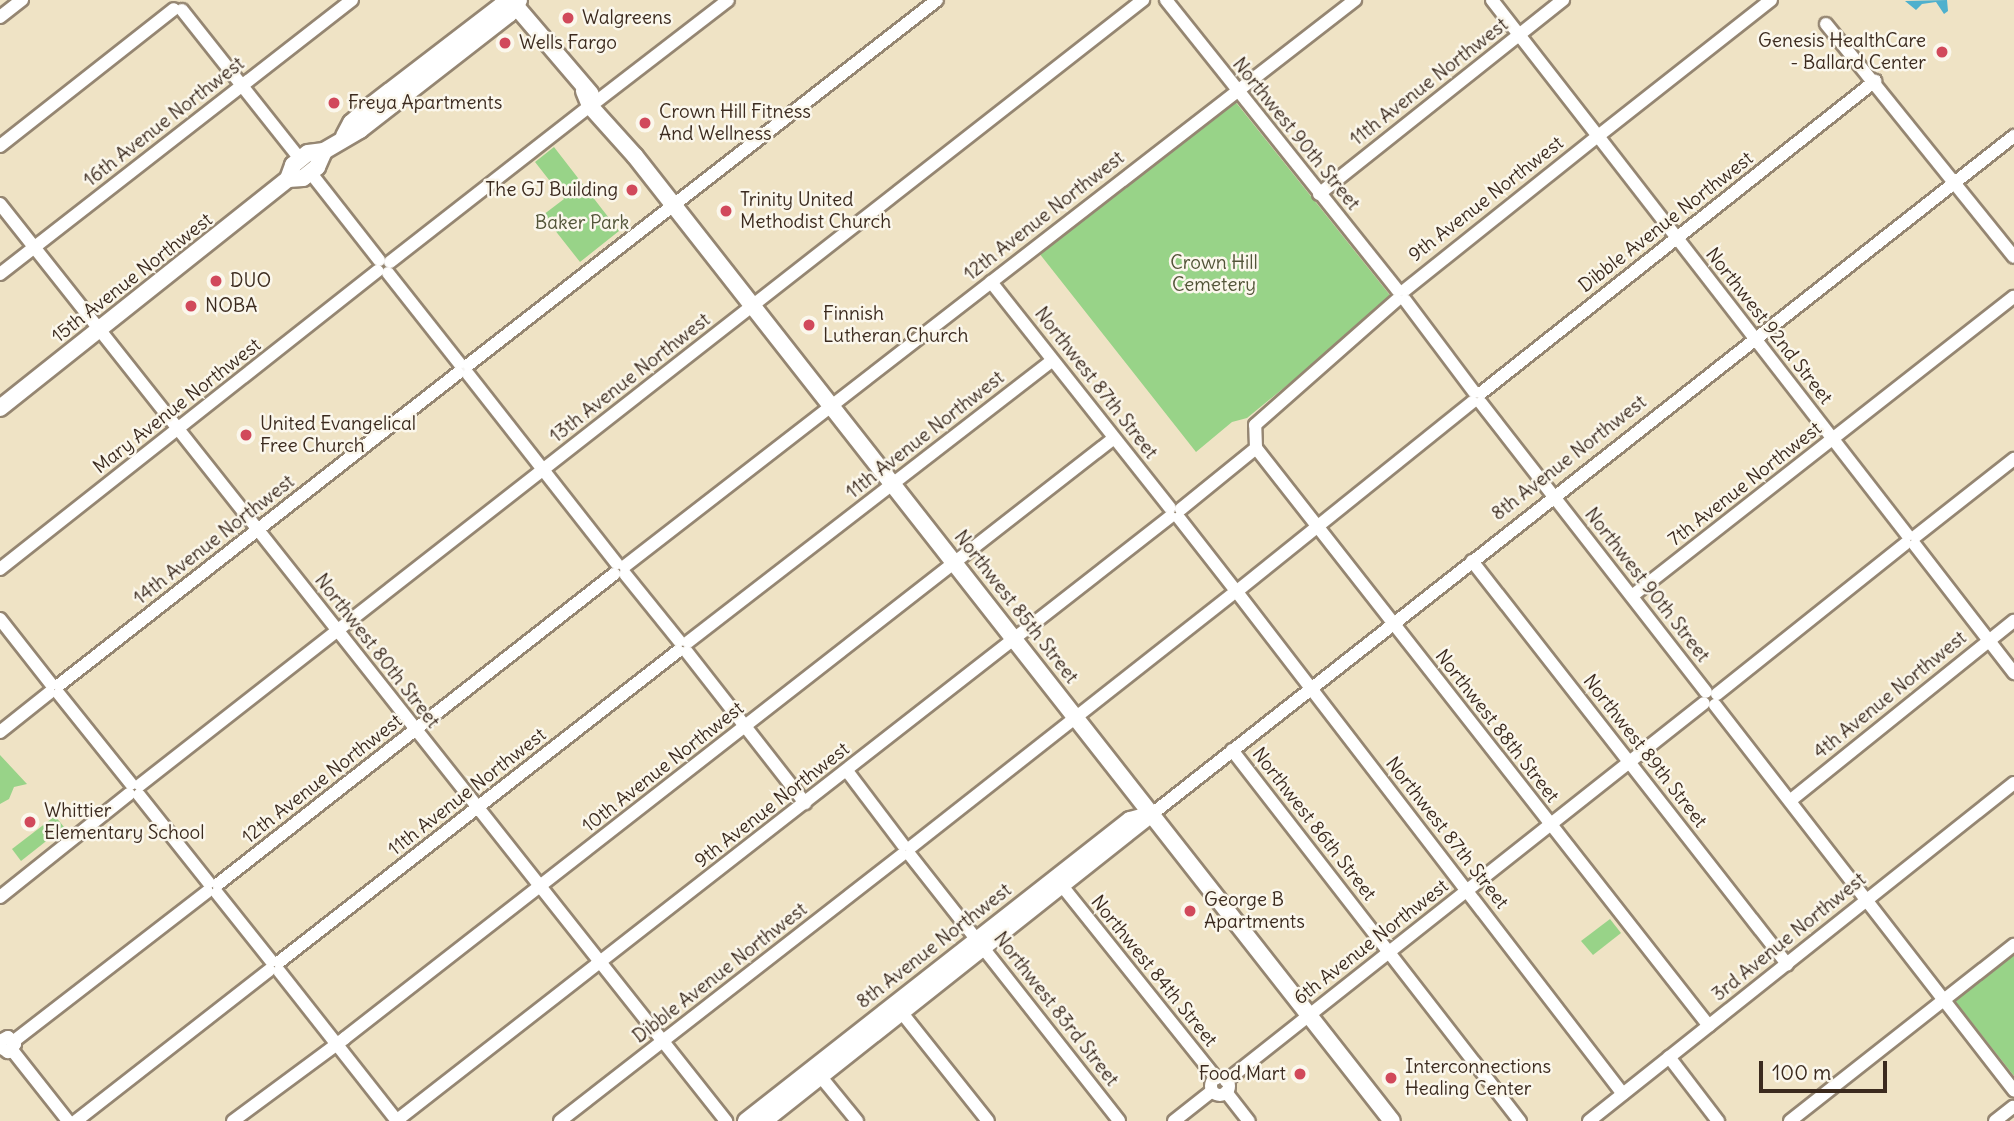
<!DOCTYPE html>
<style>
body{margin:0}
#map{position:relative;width:2014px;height:1121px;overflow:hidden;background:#efe3c5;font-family:Delius,sans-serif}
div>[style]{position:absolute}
.green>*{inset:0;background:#98d388}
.water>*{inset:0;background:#4eb0cd}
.roads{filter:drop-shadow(2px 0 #958672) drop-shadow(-2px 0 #958672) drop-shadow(0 2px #958672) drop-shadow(0 -2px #958672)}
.minor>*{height:12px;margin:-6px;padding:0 6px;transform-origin:6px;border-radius:6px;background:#fff}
.minor>.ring{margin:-6px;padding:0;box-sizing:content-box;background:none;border:12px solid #fff;border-radius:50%}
.major>*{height:16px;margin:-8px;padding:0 8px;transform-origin:8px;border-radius:8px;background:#fff}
.dots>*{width:19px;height:19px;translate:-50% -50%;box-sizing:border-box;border:4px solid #fbf7ec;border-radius:50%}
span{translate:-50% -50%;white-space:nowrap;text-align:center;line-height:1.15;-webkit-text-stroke:5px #fbf7ec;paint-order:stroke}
.poi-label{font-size:19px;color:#3b2a1e}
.left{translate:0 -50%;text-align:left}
.right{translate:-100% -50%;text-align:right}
.street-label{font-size:19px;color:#3b2a1e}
.park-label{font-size:19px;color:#525438}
.scale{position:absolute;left:1759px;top:1061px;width:128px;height:32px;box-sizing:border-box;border:4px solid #3b2a1e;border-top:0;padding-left:9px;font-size:21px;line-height:24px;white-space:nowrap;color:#3b2a1e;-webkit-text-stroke:5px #fbf7ec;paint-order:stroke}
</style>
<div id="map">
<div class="green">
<div style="clip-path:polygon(1234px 100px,1393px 299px,1247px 418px,1232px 422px,1196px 452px,1039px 253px)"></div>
<div style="clip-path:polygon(554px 147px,619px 231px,580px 262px,543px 215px,564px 199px,535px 162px)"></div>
<div style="clip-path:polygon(0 755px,27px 784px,14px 787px,9px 799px,0 804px)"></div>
<div style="clip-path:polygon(55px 816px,64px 827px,21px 861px,12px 849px)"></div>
<div style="clip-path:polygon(1610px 919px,1621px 933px,1593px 955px,1581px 941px)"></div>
<div style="clip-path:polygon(2014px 954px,2014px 1076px,1955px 1001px)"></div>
</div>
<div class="water">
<div style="clip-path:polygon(1947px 0,1948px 11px,1944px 14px,1936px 2px,1922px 4px,1916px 10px,1905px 1px)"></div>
</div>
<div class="roads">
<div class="minor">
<div style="left:1166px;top:0;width:372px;rotate:51.4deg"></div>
<div style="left:1492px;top:0;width:166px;rotate:52.1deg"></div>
<div style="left:182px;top:10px;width:190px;rotate:51.6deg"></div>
<div style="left:0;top:17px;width:28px;rotate:-38deg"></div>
<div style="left:1826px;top:24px;width:299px;rotate:51.1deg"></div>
<div style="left:597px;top:101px;width:165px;rotate:-37.6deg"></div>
<div style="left:1602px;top:133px;width:215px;rotate:-38.2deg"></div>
<div style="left:1601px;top:140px;width:500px;rotate:52.2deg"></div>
<div style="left:0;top:146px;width:221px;rotate:-38.2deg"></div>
<div style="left:310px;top:172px;width:112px;rotate:51.9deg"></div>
<div style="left:1319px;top:194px;width:312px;rotate:-38.5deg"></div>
<div style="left:0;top:204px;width:1170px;rotate:51.63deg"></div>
<div style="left:390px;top:262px;width:254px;rotate:-38deg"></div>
<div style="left:388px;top:273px;width:115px;rotate:51.7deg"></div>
<div style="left:0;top:274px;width:446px;rotate:-37.9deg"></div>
<div style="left:991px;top:282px;width:288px;rotate:51.6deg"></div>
<div style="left:1405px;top:290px;width:241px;rotate:-38.6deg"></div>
<div style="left:1405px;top:300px;width:115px;rotate:53.1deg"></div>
<div style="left:468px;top:365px;width:594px;rotate:-37.89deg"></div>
<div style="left:468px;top:374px;width:241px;rotate:51.9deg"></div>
<div style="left:1481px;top:393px;width:503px;rotate:-38.37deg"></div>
<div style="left:1481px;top:403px;width:366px;rotate:52.1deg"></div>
<div style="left:1256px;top:448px;width:734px;rotate:51.91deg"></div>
<div style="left:1181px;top:509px;width:97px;rotate:-39.1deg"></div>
<div style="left:1256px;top:448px;width:23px;rotate:-92deg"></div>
<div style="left:1255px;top:425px;width:189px;rotate:-41.4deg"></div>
<div style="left:1179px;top:518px;width:88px;rotate:52deg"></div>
<div style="left:1916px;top:536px;width:125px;rotate:-38.2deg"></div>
<div style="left:1915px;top:545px;width:162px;rotate:52.3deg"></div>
<div style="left:1472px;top:561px;width:512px;rotate:51.99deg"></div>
<div style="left:625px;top:566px;width:924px;rotate:-37.79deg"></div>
<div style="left:0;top:569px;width:481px;rotate:-38.3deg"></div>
<div style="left:625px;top:574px;width:86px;rotate:51.1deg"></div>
<div style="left:1241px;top:588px;width:297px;rotate:-38.8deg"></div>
<div style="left:1240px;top:596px;width:628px;rotate:52.44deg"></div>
<div style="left:1632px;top:596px;width:485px;rotate:-38.1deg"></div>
<div style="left:0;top:619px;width:83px;rotate:51.9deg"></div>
<div style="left:688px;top:642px;width:460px;rotate:-37.7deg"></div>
<div style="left:687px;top:652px;width:192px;rotate:52deg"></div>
<div style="left:59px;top:685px;width:507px;rotate:-38.02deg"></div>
<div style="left:59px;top:694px;width:115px;rotate:51.3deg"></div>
<div style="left:1717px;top:694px;width:241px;rotate:-38.6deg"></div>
<div style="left:1715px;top:705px;width:488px;rotate:52.2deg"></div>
<div style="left:0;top:732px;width:63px;rotate:-38.5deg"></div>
<div style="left:1232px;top:750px;width:470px;rotate:52.2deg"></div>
<div style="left:847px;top:771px;width:93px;rotate:52.9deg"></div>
<div style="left:140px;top:785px;width:1274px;rotate:-38.05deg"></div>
<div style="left:139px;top:795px;width:112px;rotate:51.5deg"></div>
<div style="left:1791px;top:800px;width:286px;rotate:-38.8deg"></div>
<div style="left:1152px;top:814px;width:1097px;rotate:-38.19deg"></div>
<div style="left:911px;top:847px;width:407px;rotate:-38.2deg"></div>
<div style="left:910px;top:855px;width:338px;rotate:51.8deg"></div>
<div style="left:218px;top:884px;width:503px;rotate:-38.05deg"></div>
<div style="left:1063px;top:887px;width:245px;rotate:51.3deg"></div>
<div style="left:217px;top:893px;width:87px;rotate:51.5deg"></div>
<div style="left:0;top:897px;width:165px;rotate:-38.6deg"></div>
<div style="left:279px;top:962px;width:506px;rotate:-37.93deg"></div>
<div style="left:279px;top:971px;width:191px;rotate:51.8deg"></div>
<div style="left:902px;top:1013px;width:138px;rotate:51.5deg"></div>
<div style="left:0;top:1041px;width:9px;rotate:-27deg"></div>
<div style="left:8px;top:1037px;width:10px;rotate:45deg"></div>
<div style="left:15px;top:1044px;width:11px;rotate:131deg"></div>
<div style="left:8px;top:1052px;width:9px;rotate:-148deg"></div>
<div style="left:14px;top:1041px;width:244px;rotate:-37.7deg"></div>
<div style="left:12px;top:1050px;width:90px;rotate:51.7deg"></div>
<div style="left:1669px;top:1057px;width:81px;rotate:52.6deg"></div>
<div style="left:821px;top:1077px;width:57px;rotate:50.7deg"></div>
<div class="ring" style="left:1211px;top:1077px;width:6px;height:6px"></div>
<div style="left:1226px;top:1081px;width:609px;rotate:-38.34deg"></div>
<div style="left:1226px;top:1092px;width:37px;rotate:52deg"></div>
<div style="left:76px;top:1121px;width:245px;rotate:-38deg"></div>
<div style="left:233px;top:1121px;width:139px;rotate:-36.5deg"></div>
<div style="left:345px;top:1038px;width:975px;rotate:-37.96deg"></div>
<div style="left:396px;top:1121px;width:982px;rotate:-37.97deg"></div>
<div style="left:560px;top:1121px;width:433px;rotate:-37.9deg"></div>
<div style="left:1174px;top:1121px;width:48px;rotate:-38.3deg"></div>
<div style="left:1589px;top:1121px;width:543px;rotate:-38.5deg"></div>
<div style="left:1790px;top:1121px;width:285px;rotate:-38.2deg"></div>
<div style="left:1995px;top:1121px;width:23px;rotate:-38deg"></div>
</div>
<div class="major">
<div style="left:514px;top:4px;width:118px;rotate:49.5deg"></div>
<div style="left:584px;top:91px;width:16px;rotate:68deg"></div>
<div style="left:590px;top:106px;width:67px;rotate:48deg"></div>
<div style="left:635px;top:156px;width:1226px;rotate:51.89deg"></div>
<div style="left:344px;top:136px;width:15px;rotate:-62deg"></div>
<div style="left:351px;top:123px;width:24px;rotate:-42deg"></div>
<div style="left:369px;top:107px;width:168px;rotate:-37.5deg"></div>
<div style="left:502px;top:5px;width:12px;rotate:-5deg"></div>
<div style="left:288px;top:179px;width:15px;rotate:-70deg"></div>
<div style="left:293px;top:165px;width:19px;rotate:-39deg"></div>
<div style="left:308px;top:153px;width:16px;rotate:-7deg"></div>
<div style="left:0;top:408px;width:368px;rotate:-38.5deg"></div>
<div style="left:288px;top:179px;width:15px;rotate:-4deg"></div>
<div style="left:303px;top:178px;width:18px;rotate:-38deg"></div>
<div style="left:317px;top:167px;width:17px;rotate:-66deg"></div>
<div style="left:324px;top:151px;width:42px;rotate:-30.3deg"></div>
<div style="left:360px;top:130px;width:189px;rotate:-37.9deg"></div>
<div style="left:509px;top:14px;width:17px;rotate:-54deg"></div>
<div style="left:746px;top:1121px;width:488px;rotate:-38.1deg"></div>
<div style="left:1130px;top:820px;width:23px;rotate:-15deg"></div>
<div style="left:764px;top:1121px;width:494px;rotate:-38.4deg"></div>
</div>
</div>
<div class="dots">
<div style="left:568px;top:18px;background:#d1495b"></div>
<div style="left:505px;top:43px;background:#d1495b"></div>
<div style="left:1942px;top:52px;background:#d1495b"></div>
<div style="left:334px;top:103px;background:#d1495b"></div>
<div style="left:645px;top:123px;background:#d1495b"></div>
<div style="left:632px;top:190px;background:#d1495b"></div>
<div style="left:726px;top:211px;background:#d1495b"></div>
<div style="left:216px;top:281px;background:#d1495b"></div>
<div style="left:191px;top:306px;background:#d1495b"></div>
<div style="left:809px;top:325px;background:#d1495b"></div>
<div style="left:246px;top:435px;background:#d1495b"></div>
<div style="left:30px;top:822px;background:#d1495b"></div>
<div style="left:1190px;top:911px;background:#d1495b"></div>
<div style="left:1300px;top:1074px;background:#d1495b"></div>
<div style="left:1391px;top:1078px;background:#d1495b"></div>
</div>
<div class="poi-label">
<span class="left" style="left:582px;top:18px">Walgreens</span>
<span class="right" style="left:1926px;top:52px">Genesis HealthCare<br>- Ballard Center</span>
<span class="left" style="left:519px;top:43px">Wells Fargo</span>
<span class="left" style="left:348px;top:103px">Freya Apartments</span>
<span class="left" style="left:659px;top:123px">Crown Hill Fitness<br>And Wellness</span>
<span class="right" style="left:618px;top:190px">The GJ Building</span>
<span class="left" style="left:740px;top:211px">Trinity United<br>Methodist Church</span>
<span class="left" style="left:230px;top:281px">DUO</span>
<span class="left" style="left:205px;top:306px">NOBA</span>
<span class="left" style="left:823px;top:325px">Finnish<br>Lutheran Church</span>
<span class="left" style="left:260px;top:435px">United Evangelical<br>Free Church</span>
<span class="left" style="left:44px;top:822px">Whittier<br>Elementary School</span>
<span class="left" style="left:1204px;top:911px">George B<br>Apartments</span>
<span class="left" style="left:1405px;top:1078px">Interconnections<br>Healing Center</span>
<span class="right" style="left:1286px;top:1074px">Food Mart</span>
</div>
<div class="street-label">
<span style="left:1429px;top:82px;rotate:-38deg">11th Avenue Northwest</span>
<span style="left:164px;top:122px;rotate:-38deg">16th Avenue Northwest</span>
<span style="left:1296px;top:134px;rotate:51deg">Northwest 90th Street</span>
<span style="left:1486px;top:199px;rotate:-38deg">9th Avenue Northwest</span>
<span style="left:1044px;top:216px;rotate:-38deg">12th Avenue Northwest</span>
<span style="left:1666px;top:222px;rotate:-38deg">Dibble Avenue Northwest</span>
<span style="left:132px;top:278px;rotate:-38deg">15th Avenue Northwest</span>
<span style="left:1769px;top:326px;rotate:52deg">Northwest 92nd Street</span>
<span style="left:630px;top:378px;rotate:-38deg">13th Avenue Northwest</span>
<span style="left:1096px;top:383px;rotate:52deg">Northwest 87th Street</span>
<span style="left:177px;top:406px;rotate:-38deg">Mary Avenue Northwest</span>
<span style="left:925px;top:435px;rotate:-38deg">11th Avenue Northwest</span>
<span style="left:1569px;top:458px;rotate:-38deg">8th Avenue Northwest</span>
<span style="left:1745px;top:484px;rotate:-38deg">7th Avenue Northwest</span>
<span style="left:214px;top:540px;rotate:-38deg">14th Avenue Northwest</span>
<span style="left:1647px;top:585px;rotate:52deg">Northwest 90th Street</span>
<span style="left:1016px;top:607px;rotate:52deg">Northwest 85th Street</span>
<span style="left:377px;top:651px;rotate:52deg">Northwest 80th Street</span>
<span style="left:1890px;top:695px;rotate:-39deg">4th Avenue Northwest</span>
<span style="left:1497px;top:726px;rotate:52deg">Northwest 88th Street</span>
<span style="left:1645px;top:751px;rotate:52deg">Northwest 89th Street</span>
<span style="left:663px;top:767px;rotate:-38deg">10th Avenue Northwest</span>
<span style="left:322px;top:779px;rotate:-38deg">12th Avenue Northwest</span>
<span style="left:467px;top:792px;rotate:-38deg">11th Avenue Northwest</span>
<span style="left:772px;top:805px;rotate:-38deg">9th Avenue Northwest</span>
<span style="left:1314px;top:824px;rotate:52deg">Northwest 86th Street</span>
<span style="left:1447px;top:833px;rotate:52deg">Northwest 87th Street</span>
<span style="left:1789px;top:937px;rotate:-39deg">3rd Avenue Northwest</span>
<span style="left:1371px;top:942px;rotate:-38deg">6th Avenue Northwest</span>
<span style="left:934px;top:946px;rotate:-38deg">8th Avenue Northwest</span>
<span style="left:1154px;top:971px;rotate:51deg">Northwest 84th Street</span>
<span style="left:720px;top:973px;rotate:-38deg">Dibble Avenue Northwest</span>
<span style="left:1056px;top:1009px;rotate:52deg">Northwest 83rd Street</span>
</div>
<div class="park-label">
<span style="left:582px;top:223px">Baker Park</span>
<span style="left:1214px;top:274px">Crown Hill<br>Cemetery</span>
</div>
<div class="scale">100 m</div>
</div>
